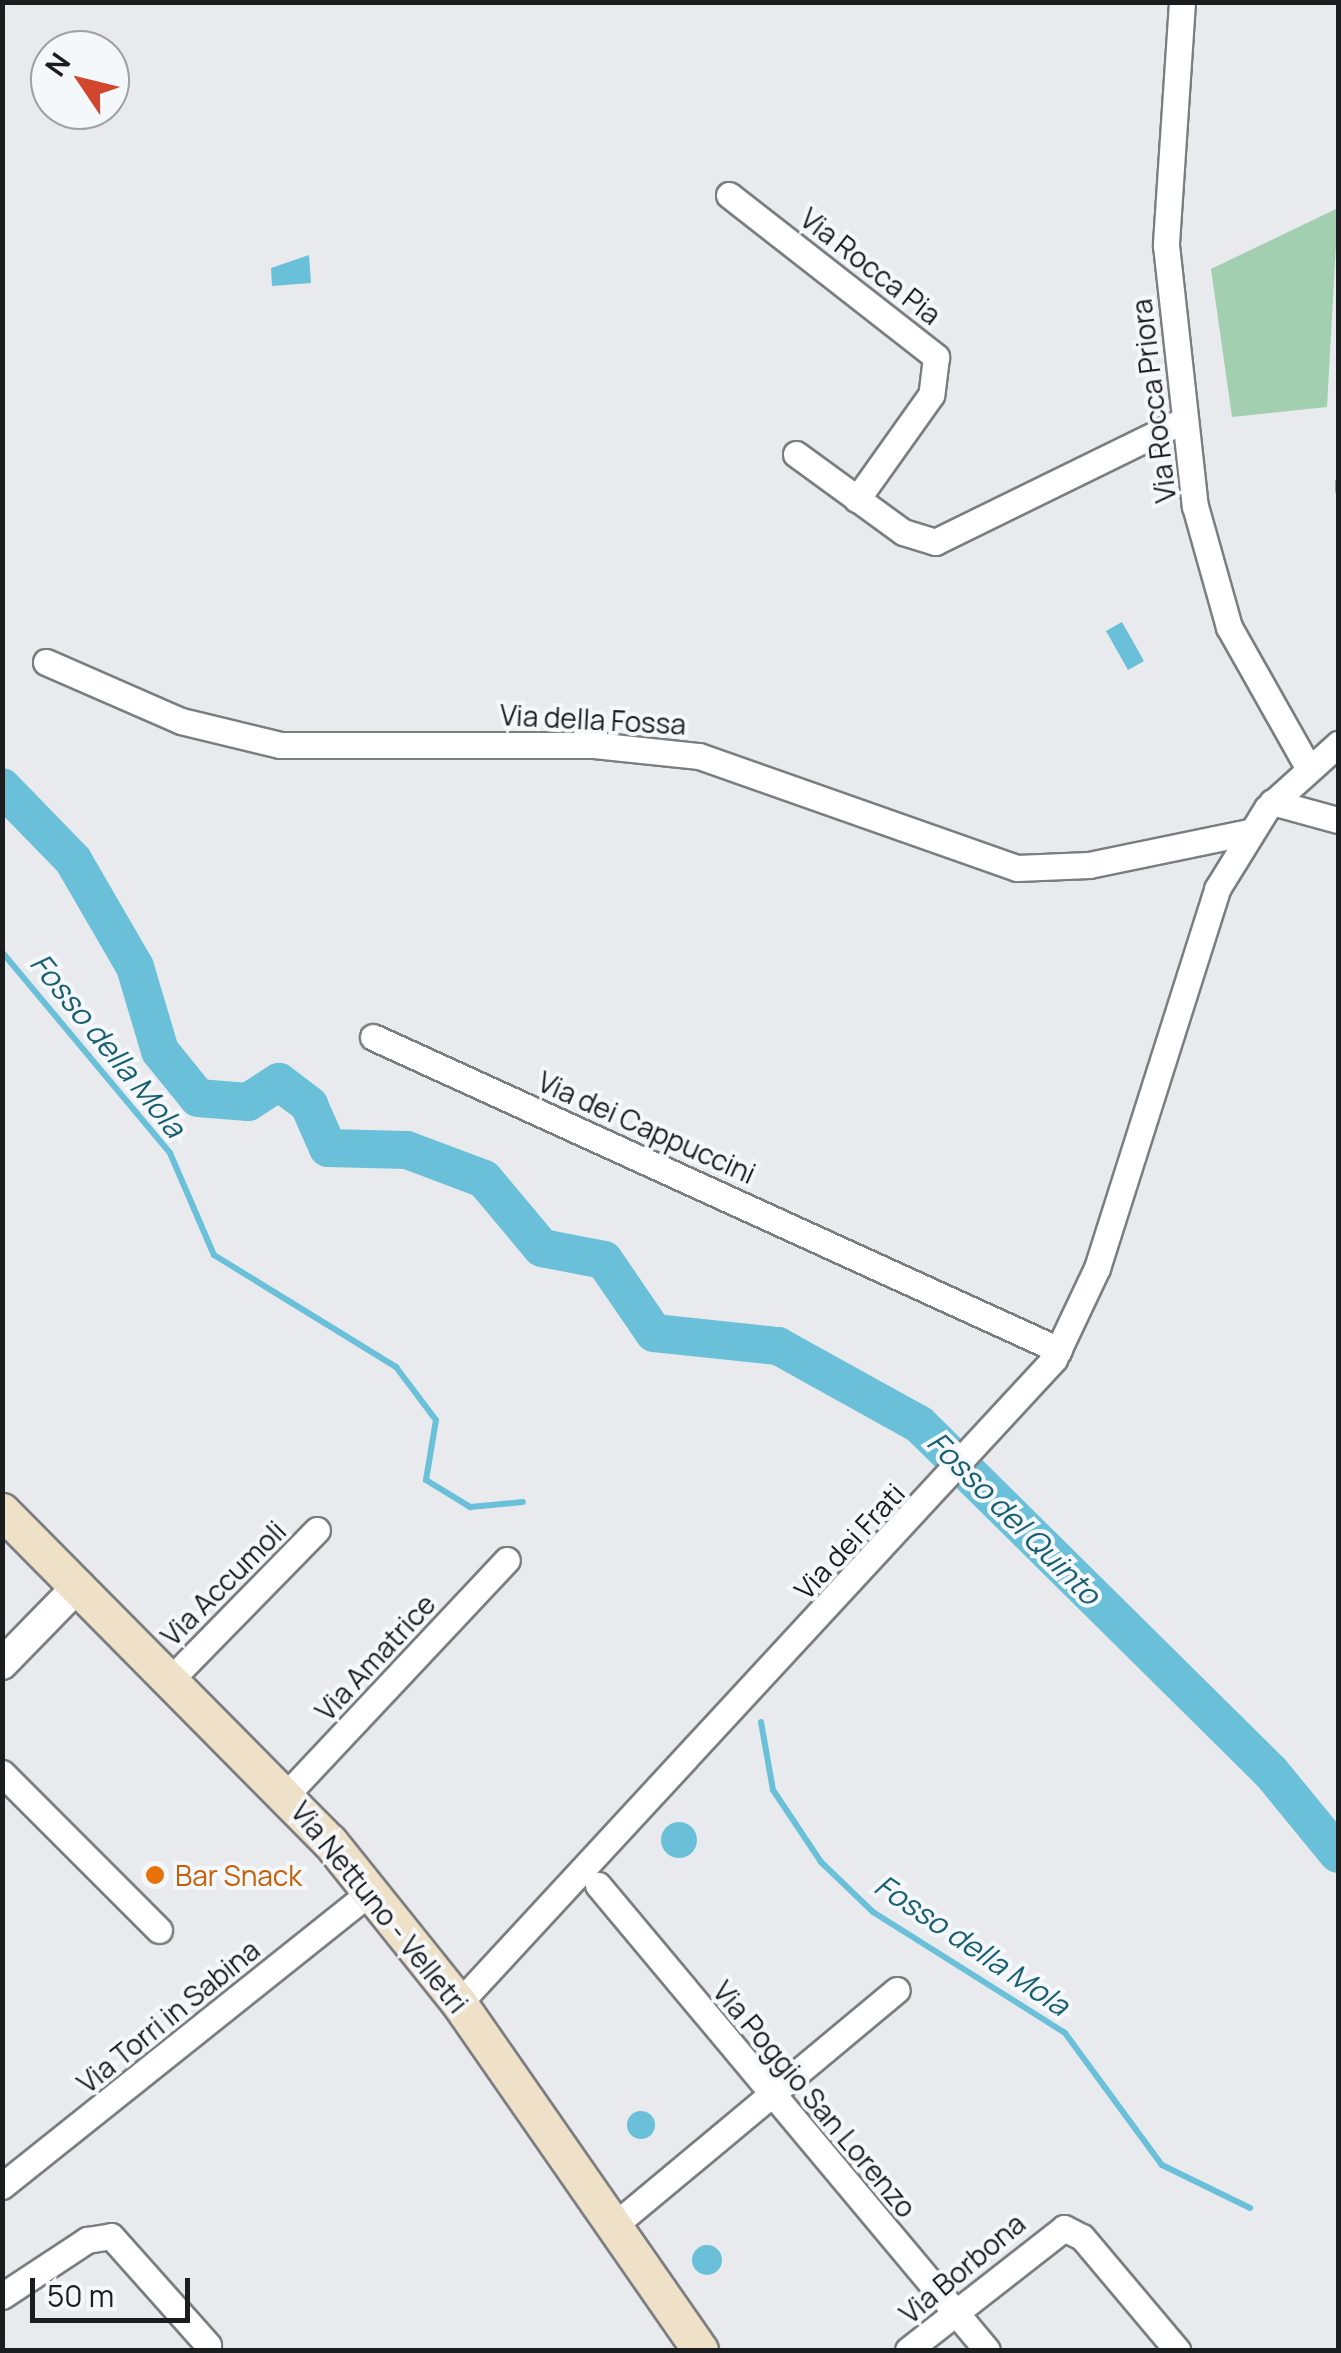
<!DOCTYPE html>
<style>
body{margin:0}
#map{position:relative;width:1341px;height:2353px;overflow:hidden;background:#e8eaee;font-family:Manrope,sans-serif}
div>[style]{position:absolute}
.green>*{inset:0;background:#a1cfaf}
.water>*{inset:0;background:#6ac0d8}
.round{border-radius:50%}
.stream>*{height:6px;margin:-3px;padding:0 3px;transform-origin:3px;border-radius:3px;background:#6ac0d8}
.river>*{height:38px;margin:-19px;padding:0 19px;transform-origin:19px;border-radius:19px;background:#6ac0d8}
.roads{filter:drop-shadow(2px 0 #7b7e81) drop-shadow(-2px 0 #7b7e81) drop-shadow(0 2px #7b7e81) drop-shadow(0 -2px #7b7e81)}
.minor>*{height:25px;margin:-12.5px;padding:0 12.5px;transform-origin:12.5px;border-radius:12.5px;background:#fff}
.tertiary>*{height:30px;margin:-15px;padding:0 15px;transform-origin:15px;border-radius:15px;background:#fff}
.secondary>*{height:35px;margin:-17.5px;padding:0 17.5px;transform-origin:17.5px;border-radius:17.5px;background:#efe0c8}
.dots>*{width:28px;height:28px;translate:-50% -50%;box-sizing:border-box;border:5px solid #f5f8fb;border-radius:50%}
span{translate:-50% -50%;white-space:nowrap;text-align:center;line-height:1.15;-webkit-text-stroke:8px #f5f8fb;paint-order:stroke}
.street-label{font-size:28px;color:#1b1c1d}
.food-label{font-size:28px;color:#c56008}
.left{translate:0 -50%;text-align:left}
.water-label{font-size:30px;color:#185f70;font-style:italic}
.frame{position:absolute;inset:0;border:5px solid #1b1c1d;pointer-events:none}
.north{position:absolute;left:30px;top:30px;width:100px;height:100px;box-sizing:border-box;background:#f5f8fb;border:2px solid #9ea0a2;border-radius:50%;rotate:305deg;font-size:28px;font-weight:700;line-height:40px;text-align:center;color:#1b1c1d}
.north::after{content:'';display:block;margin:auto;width:35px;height:45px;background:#d1462c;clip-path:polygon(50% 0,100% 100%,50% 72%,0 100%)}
.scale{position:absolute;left:30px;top:2278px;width:160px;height:45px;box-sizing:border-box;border:5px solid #1b1c1d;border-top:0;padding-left:12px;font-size:30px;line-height:35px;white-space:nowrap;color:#1b1c1d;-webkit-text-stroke:8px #f5f8fb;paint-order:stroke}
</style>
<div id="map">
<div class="green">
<div style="clip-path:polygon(1338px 208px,1327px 407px,1232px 417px,1211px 269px)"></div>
</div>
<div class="water">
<div style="clip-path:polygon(309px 255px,311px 283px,272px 286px,271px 268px)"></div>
<div style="clip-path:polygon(1122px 622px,1144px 661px,1128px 670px,1106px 631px)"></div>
<div class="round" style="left:661px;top:1822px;width:36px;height:36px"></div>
<div class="round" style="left:627px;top:2111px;width:28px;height:28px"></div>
<div class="round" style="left:692px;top:2245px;width:30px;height:30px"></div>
</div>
<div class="stream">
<div style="left:1338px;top:482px;width:9px;rotate:90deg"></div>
<div style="left:2px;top:952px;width:262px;rotate:50.1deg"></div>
<div style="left:170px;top:1153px;width:111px;rotate:66.7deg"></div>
<div style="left:214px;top:1255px;width:214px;rotate:31.6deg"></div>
<div style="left:396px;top:1367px;width:66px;rotate:53deg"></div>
<div style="left:436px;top:1420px;width:61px;rotate:99.5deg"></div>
<div style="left:426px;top:1480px;width:52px;rotate:31.5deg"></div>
<div style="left:470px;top:1507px;width:53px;rotate:-5.4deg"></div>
<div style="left:761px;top:1722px;width:69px;rotate:80deg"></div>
<div style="left:773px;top:1790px;width:87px;rotate:56.3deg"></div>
<div style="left:821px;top:1862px;width:72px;rotate:43.9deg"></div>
<div style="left:873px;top:1912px;width:227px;rotate:32.2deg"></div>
<div style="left:1065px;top:2033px;width:164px;rotate:53.7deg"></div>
<div style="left:1162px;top:2165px;width:98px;rotate:26deg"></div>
</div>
<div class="river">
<div style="left:2px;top:787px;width:102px;rotate:45.8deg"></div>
<div style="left:73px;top:860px;width:124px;rotate:59.9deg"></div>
<div style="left:135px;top:967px;width:88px;rotate:73.4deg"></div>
<div style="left:160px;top:1051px;width:60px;rotate:51deg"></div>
<div style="left:198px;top:1098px;width:50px;rotate:4.6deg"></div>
<div style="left:248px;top:1102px;width:37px;rotate:-33deg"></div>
<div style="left:279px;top:1082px;width:38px;rotate:37deg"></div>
<div style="left:309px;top:1105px;width:47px;rotate:66.2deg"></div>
<div style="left:328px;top:1148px;width:79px;rotate:1.5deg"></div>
<div style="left:407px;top:1150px;width:82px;rotate:20.6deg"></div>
<div style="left:484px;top:1179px;width:90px;rotate:50deg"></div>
<div style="left:542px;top:1248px;width:63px;rotate:11deg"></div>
<div style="left:604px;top:1260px;width:88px;rotate:55.6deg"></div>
<div style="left:654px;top:1333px;width:125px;rotate:6deg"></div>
<div style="left:778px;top:1346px;width:161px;rotate:29deg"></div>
<div style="left:919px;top:1424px;width:494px;rotate:44.7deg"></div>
<div style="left:1270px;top:1771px;width:107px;rotate:50.7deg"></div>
</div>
<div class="roads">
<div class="minor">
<div style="left:1182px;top:2px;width:244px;rotate:93.8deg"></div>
<div style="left:1166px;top:245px;width:263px;rotate:83.7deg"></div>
<div style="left:1195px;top:506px;width:126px;rotate:74.3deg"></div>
<div style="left:1229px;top:627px;width:161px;rotate:60.6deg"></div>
<div style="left:729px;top:195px;width:263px;rotate:38deg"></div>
<div style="left:936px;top:357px;width:38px;rotate:97deg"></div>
<div style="left:931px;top:395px;width:128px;rotate:125.4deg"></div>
<div style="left:796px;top:454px;width:132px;rotate:36.1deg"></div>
<div style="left:903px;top:532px;width:34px;rotate:17deg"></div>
<div style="left:935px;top:542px;width:277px;rotate:-26.1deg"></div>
<div style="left:46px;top:662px;width:147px;rotate:23.6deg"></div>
<div style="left:181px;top:721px;width:102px;rotate:13.6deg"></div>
<div style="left:280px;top:745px;width:314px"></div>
<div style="left:594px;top:745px;width:106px;rotate:6deg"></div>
<div style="left:699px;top:756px;width:337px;rotate:19.4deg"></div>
<div style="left:1017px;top:868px;width:72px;rotate:-2.4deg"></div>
<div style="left:1089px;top:865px;width:162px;rotate:-11.7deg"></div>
<div style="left:1272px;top:802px;width:68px;rotate:15.3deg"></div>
<div style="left:373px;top:1037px;width:754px;rotate:24.53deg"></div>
<div style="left:172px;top:1678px;width:207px;rotate:-45.6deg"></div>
<div style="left:2px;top:1773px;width:222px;rotate:45deg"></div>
<div style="left:287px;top:1794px;width:321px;rotate:-46.8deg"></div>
<div style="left:598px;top:1885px;width:606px;rotate:50.09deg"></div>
<div style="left:459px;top:2003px;width:877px;rotate:-47.26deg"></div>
<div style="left:1054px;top:1359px;width:101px;rotate:-64.7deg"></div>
<div style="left:1097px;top:1268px;width:398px;rotate:-72.4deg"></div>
<div style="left:1217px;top:889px;width:95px;rotate:-58.3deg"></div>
<div style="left:1267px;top:808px;width:96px;rotate:-42deg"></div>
<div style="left:2px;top:2186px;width:471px;rotate:-38.6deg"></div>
<div style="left:617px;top:2223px;width:364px;rotate:-39.8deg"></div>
<div style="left:2px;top:2296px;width:102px;rotate:-33.4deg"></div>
<div style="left:87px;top:2240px;width:24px;rotate:-9deg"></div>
<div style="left:111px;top:2236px;width:146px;rotate:48.3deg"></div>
<div style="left:908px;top:2350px;width:198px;rotate:-38deg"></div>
<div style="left:1064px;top:2228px;width:20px;rotate:27deg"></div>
<div style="left:1082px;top:2237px;width:148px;rotate:49.9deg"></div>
</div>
<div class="tertiary">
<div style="left:2px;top:1664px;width:110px;rotate:-45.7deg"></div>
</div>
<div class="secondary">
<div style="left:2px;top:1511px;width:466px;rotate:45.3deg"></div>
<div style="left:330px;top:1842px;width:206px;rotate:51.3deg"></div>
<div style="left:459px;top:2003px;width:422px;rotate:55.2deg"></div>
</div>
</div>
<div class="dots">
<div style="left:155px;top:1875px;background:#e8710a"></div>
</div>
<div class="street-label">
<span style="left:871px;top:266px;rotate:38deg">Via Rocca Pia</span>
<span style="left:1153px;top:401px;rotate:-97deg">Via Rocca Priora</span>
<span style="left:593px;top:719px;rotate:3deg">Via della Fossa</span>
<span style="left:647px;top:1127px;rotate:24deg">Via dei Cappuccini</span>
<span style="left:849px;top:1541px;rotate:-47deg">Via dei Frati</span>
<span style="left:223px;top:1583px;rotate:-45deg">Via Accumoli</span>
<span style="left:375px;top:1657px;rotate:-47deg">Via Amatrice</span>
<span style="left:380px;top:1907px;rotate:51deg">Via Nettuno - Velletri</span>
<span style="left:168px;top:2016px;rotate:-39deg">Via Torri in Sabina</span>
<span style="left:815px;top:2099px;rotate:50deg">Via Poggio San Lorenzo</span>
<span style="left:962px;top:2268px;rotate:-40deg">Via Borbona</span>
</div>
<div class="food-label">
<span class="left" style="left:175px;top:1875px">Bar Snack</span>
</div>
<div class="water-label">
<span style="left:108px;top:1045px;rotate:51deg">Fosso della Mola</span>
<span style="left:1014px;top:1518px;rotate:45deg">Fosso del Quinto</span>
<span style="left:972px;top:1945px;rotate:34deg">Fosso della Mola</span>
</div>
<div class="frame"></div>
<div class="north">N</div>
<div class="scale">50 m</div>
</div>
